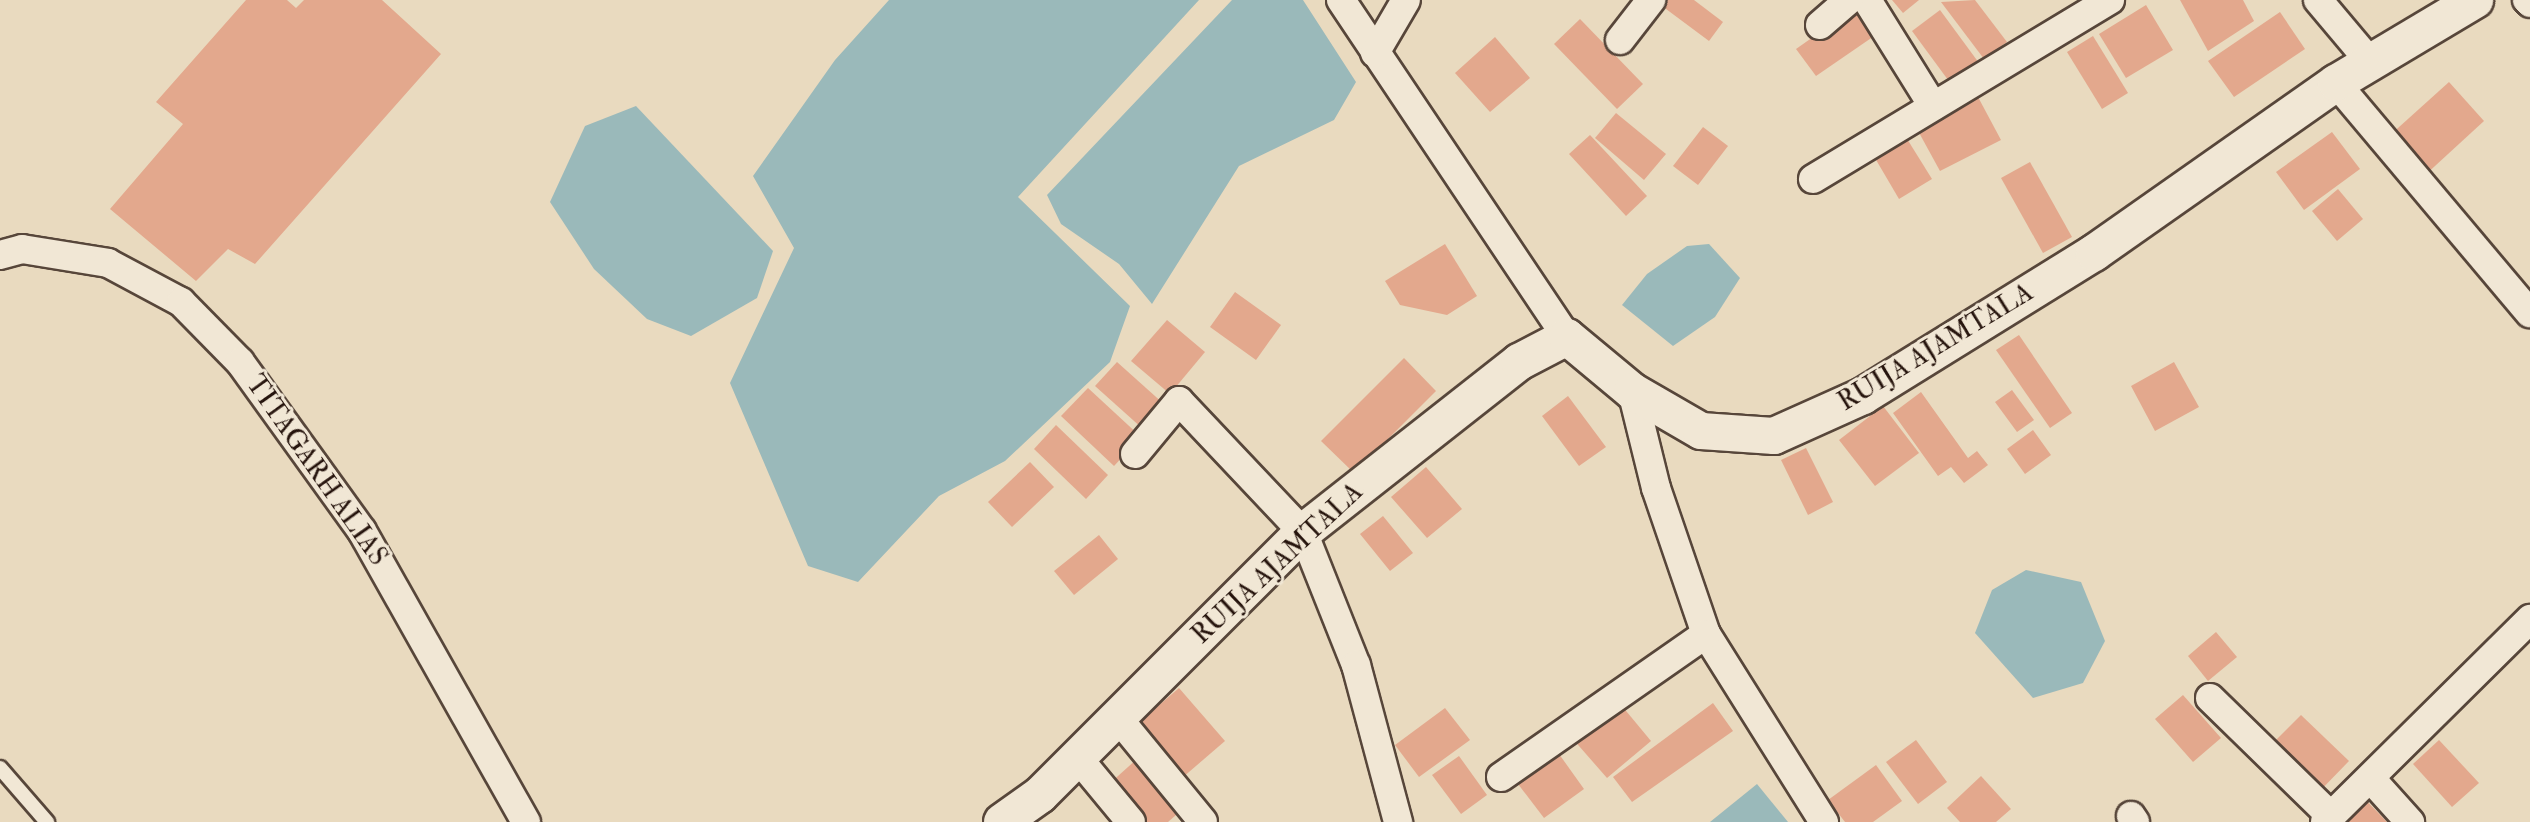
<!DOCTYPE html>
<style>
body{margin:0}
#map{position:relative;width:2530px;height:822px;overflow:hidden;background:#e9dabf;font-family:"IM FELL Double Pica",serif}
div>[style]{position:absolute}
.water>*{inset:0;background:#9ab9ba}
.building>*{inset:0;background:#e3a88d}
.roads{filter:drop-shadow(2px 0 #57463a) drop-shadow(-2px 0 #57463a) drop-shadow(0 2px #57463a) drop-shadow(0 -2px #57463a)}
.service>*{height:14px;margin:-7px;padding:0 7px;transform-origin:7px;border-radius:7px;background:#f1e7d5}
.minor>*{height:28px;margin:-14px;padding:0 14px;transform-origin:14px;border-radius:14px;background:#f1e7d5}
.tertiary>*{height:36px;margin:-18px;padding:0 18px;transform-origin:18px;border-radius:18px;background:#f1e7d5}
span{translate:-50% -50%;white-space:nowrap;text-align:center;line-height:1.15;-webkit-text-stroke:6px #f1e7d5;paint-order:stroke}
.street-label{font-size:26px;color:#26140d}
</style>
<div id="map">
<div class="water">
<div style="clip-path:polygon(889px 0,1199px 0,1018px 197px,1130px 306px,1110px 362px,1005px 461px,939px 496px,858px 582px,808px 566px,730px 383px,794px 248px,753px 176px,835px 60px)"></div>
<div style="clip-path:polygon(1232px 0,1303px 0,1356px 82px,1334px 120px,1239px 166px,1152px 304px,1119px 264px,1061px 224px,1047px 195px)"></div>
<div style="clip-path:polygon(636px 106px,773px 251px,757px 298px,691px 336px,647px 319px,594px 269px,550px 202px,585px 126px)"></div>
<div style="clip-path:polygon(1709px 244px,1740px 278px,1715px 317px,1673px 346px,1622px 305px,1647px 274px,1687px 246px)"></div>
<div style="clip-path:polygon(2026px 570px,2081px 582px,2105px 641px,2083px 683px,2033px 698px,1975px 633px,1992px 590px)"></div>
<div style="clip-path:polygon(1757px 784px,1788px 822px,1710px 822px)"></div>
</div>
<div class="building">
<div style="clip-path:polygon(246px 0,287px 0,296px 8px,304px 0,382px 0,441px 54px,255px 264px,228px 249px,196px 281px,110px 209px,183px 124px,156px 102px)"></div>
<div style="clip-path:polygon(1667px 0,1694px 0,1723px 22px,1709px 41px,1662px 6px)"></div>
<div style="clip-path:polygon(1892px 0,1919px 0,1903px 13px)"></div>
<div style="clip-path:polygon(1975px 0,2007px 42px,1984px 59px,1941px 2px)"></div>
<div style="clip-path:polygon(2180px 0,2243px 0,2254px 21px,2208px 51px)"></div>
<div style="clip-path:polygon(1860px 4px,1880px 32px,1816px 76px,1796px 49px)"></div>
<div style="clip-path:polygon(2146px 5px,2173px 50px,2126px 78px,2099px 34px)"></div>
<div style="clip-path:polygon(1940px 10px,1979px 63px,1951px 84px,1912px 31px)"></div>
<div style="clip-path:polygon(2280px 12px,2305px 49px,2234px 97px,2208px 61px)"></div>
<div style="clip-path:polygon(1580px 19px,1643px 84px,1617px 109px,1554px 44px)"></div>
<div style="clip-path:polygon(2093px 36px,2128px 93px,2102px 109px,2067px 52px)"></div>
<div style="clip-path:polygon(1495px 37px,1530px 78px,1490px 112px,1455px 73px)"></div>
<div style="clip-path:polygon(2449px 82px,2484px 121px,2423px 177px,2388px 137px)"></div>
<div style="clip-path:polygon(1978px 97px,2001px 140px,1940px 171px,1917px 129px)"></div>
<div style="clip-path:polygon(1616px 113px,1666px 154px,1644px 180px,1595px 138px)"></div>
<div style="clip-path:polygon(1703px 127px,1728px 146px,1698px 185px,1673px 166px)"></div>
<div style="clip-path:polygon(2332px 132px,2360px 169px,2304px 210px,2276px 172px)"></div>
<div style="clip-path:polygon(1904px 134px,1932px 179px,1899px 199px,1872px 153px)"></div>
<div style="clip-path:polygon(1590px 135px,1647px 196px,1626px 216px,1569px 154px)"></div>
<div style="clip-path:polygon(2030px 162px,2072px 237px,2043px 253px,2001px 178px)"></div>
<div style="clip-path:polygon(2338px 189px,2363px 219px,2337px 241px,2312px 211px)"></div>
<div style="clip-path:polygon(1445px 244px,1477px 296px,1447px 315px,1400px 305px,1385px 281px)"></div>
<div style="clip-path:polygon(1235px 292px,1281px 325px,1256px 360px,1210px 327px)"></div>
<div style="clip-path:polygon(1167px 320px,1205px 352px,1170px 394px,1131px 361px)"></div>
<div style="clip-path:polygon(2019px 335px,2072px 413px,2050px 428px,1996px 350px)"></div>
<div style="clip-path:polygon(1404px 358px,1436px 391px,1354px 473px,1321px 441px)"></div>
<div style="clip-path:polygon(1117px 362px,1165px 405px,1143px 429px,1095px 386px)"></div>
<div style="clip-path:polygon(2174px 362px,2199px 407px,2155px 431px,2131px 386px)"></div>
<div style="clip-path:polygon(1088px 388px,1141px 437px,1114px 466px,1061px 416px)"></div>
<div style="clip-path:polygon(2012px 390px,2034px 420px,2017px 432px,1995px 402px)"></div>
<div style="clip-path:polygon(1921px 392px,1968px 458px,1977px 451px,1988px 465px,1964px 483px,1951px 467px,1938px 476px,1893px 413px)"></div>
<div style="clip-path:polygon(1568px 396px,1606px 447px,1579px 466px,1542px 416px)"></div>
<div style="clip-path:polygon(1883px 406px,1919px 453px,1875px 486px,1839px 440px)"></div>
<div style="clip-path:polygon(1056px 425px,1108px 475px,1086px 499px,1034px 449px)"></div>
<div style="clip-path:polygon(2033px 430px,2051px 455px,2025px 474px,2007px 449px)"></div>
<div style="clip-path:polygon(1806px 448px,1833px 502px,1808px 515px,1781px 460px)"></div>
<div style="clip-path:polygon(1030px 462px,1054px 487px,1012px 527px,988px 502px)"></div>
<div style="clip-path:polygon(1426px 467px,1462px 509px,1427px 538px,1391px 497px)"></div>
<div style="clip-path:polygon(1383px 516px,1413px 553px,1390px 571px,1360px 534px)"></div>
<div style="clip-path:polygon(1099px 535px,1118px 559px,1074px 595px,1054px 571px)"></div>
<div style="clip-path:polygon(2216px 632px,2237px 657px,2208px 681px,2188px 656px)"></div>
<div style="clip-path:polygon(1179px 688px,1225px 741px,1182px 778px,1136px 725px)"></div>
<div style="clip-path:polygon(2183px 695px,2221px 738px,2193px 762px,2155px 719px)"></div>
<div style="clip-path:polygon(1617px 700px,1651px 741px,1607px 778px,1572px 738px)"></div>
<div style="clip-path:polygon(1713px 703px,1733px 731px,1632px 802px,1613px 777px)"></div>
<div style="clip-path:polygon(1445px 708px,1470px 740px,1419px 777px,1395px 745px)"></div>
<div style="clip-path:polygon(2301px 715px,2349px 761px,2316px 795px,2268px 748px)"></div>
<div style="clip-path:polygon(1916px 740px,1947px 782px,1918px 804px,1886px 762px)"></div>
<div style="clip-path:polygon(2439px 740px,2479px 783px,2452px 807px,2413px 764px)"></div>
<div style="clip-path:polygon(1559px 754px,1584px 789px,1544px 818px,1518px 784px)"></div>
<div style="clip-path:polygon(1459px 756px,1487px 795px,1461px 814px,1432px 775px)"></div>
<div style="clip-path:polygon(1138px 758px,1184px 808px,1168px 822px,1141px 822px,1108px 785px)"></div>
<div style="clip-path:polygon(1876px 765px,1902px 801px,1873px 822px,1845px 822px,1828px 800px)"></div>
<div style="clip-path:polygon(1981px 776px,2011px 809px,1996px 822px,1960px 822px,1947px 808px)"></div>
<div style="clip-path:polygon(2361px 795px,2387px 822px,2334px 822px)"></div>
</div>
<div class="roads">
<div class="service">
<div style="left:0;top:768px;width:72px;rotate:49deg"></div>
</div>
<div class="minor">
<div style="left:1341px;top:0;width:406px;rotate:56.2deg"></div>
<div style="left:1867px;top:0;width:125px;rotate:58.1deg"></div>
<div style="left:2318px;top:0;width:82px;rotate:49.9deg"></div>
<div style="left:2527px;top:0;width:4px;rotate:45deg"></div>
<div style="left:1820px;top:25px;width:38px;rotate:-41deg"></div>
<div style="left:1620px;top:40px;width:51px;rotate:-52.2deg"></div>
<div style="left:1375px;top:53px;width:61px;rotate:-59.7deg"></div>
<div style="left:2336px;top:83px;width:301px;rotate:49.9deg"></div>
<div style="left:1813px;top:179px;width:347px;rotate:-31.1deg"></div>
<div style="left:0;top:255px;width:23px;rotate:-15deg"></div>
<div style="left:22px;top:249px;width:87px;rotate:9.2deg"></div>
<div style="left:108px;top:263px;width:83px;rotate:28.1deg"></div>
<div style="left:181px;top:302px;width:84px;rotate:45.5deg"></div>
<div style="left:240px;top:362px;width:208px;rotate:54.2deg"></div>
<div style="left:362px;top:531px;width:334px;rotate:60.6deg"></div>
<div style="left:1632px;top:391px;width:100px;rotate:76.1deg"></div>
<div style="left:1656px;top:488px;width:154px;rotate:71.1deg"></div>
<div style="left:1706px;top:634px;width:222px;rotate:57.9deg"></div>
<div style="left:1135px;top:454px;width:69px;rotate:-50.3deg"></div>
<div style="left:1179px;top:401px;width:180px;rotate:46.6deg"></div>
<div style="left:1303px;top:532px;width:143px;rotate:68.3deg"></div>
<div style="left:1356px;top:665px;width:163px;rotate:75deg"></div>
<div style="left:2210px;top:698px;width:170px;rotate:44.3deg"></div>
<div style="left:1118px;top:718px;width:134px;rotate:50.7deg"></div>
<div style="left:1078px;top:758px;width:83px;rotate:50.4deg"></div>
<div style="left:1501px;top:777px;width:250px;rotate:-34.9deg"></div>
<div style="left:2372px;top:780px;width:57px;rotate:47.9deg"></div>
<div style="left:2131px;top:816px;width:7px;rotate:56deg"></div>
<div style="left:2325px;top:822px;width:289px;rotate:-44.7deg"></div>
</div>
<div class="tertiary">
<div style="left:1002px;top:822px;width:47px;rotate:-35.4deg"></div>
<div style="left:1040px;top:795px;width:372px;rotate:-45deg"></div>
<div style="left:1303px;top:532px;width:275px;rotate:-38.2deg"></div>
<div style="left:1519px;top:362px;width:54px;rotate:-27.5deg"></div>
<div style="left:1567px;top:337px;width:85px;rotate:39.7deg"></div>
<div style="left:1632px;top:391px;width:80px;rotate:30.1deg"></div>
<div style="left:1701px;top:431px;width:73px;rotate:3.9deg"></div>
<div style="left:1774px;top:436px;width:98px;rotate:-24.2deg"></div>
<div style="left:1863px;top:396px;width:272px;rotate:-31.8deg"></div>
<div style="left:2094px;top:253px;width:296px;rotate:-35.1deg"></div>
<div style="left:2336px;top:83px;width:162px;rotate:-30.8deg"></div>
</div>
</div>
<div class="street-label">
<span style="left:1936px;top:348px;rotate:-31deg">RUIJA AJAMTALA</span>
<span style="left:316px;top:471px;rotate:55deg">TITAGARH ALIAS</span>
<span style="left:1278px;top:564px;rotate:-43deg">RUIJA AJAMTALA</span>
</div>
</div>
